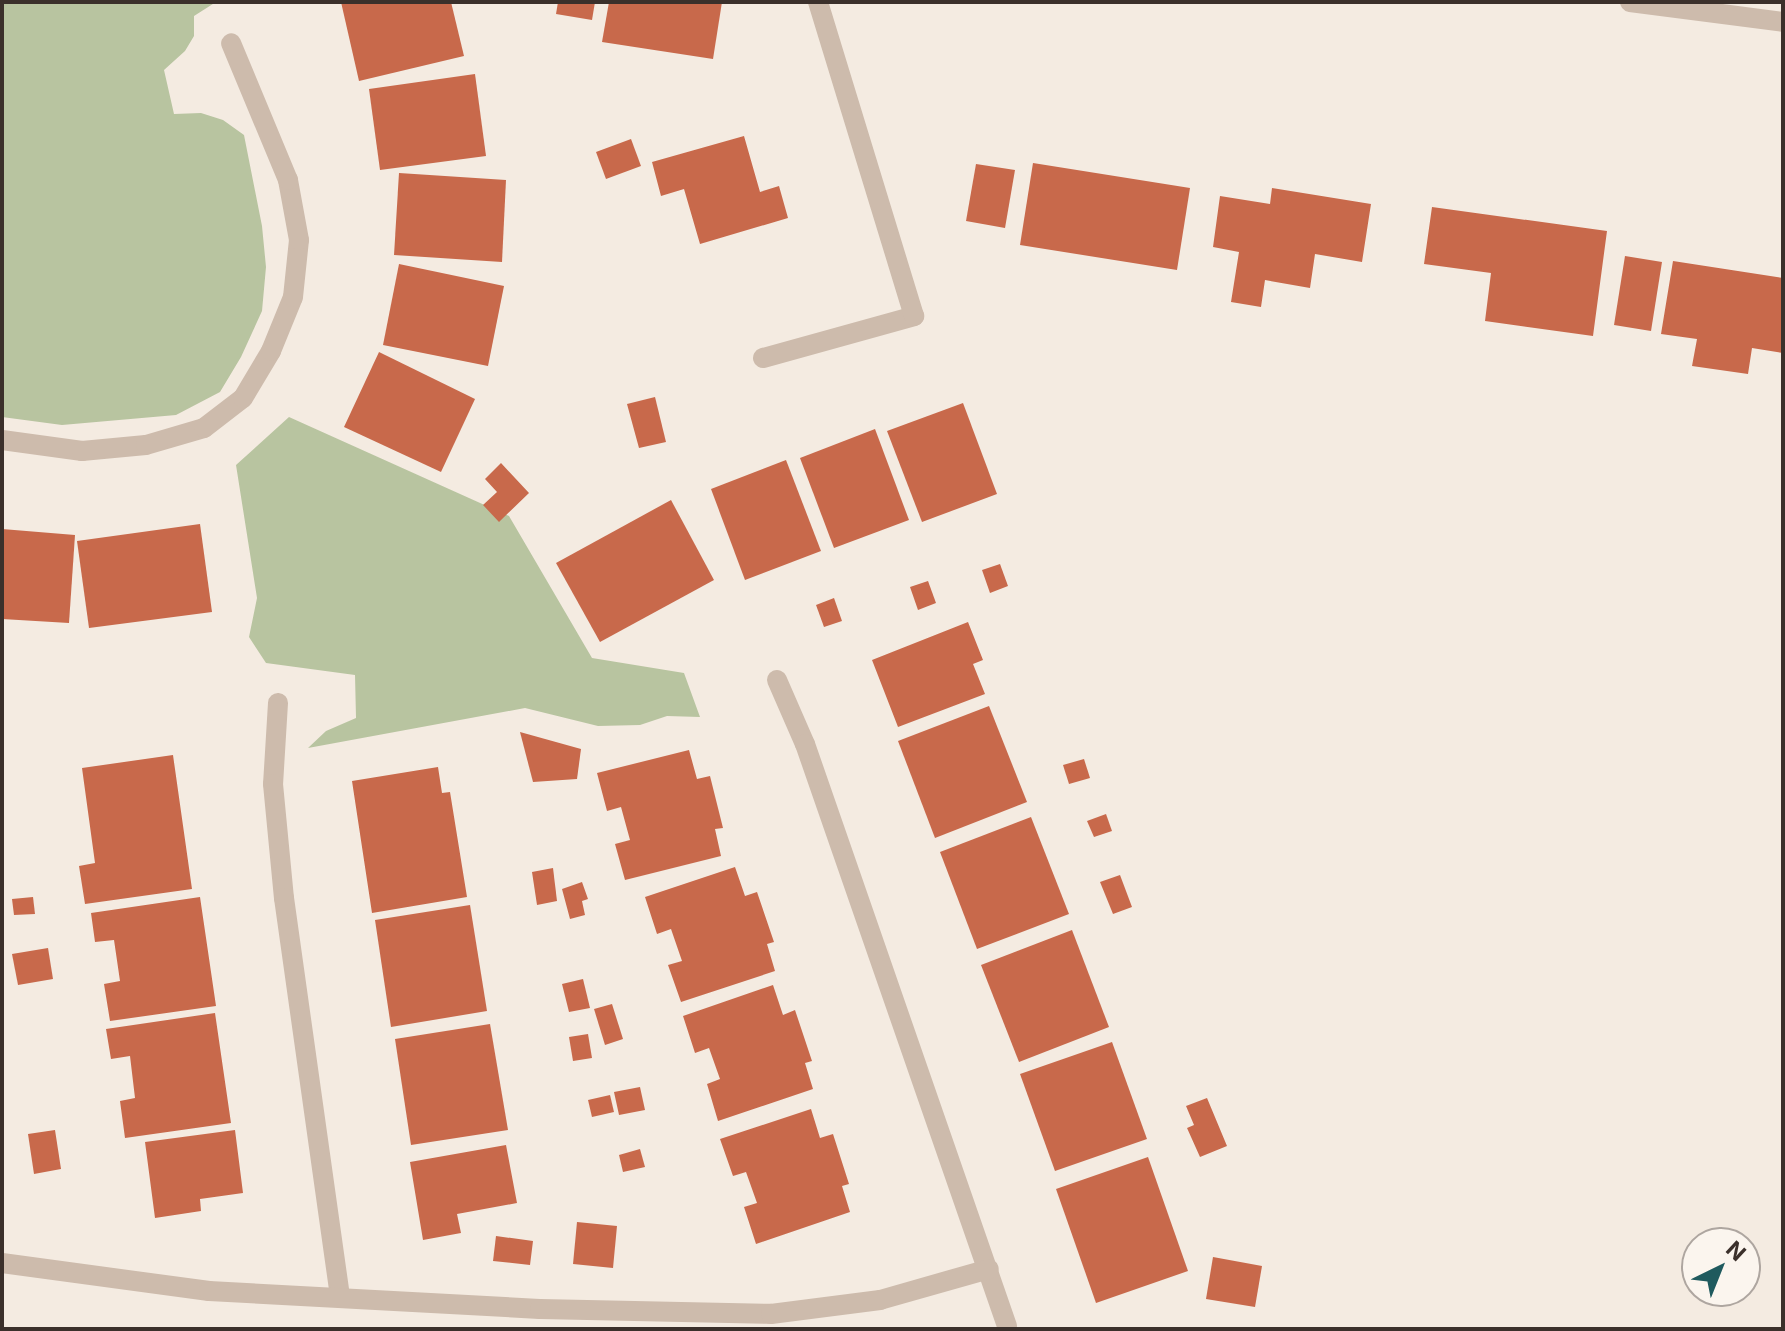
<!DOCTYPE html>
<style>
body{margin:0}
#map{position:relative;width:1785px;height:1331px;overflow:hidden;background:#f4ebe1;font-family:Inter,sans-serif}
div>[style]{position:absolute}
.green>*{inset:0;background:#b8c4a0}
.building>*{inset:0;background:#c8694b}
.minor>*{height:20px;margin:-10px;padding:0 10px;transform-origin:10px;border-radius:10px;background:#cdbbac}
.tertiary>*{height:20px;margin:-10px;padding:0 10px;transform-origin:10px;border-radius:10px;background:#cdbbac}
span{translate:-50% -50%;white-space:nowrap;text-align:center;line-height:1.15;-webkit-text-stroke:6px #fbf5ee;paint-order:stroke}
.frame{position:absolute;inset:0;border:4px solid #3b302b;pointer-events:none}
.north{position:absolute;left:1681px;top:1227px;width:80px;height:80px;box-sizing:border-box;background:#fbf5ee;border:2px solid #aea6a0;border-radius:50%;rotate:43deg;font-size:22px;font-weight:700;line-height:32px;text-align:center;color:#3b302b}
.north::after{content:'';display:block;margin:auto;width:28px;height:36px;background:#1f5a5e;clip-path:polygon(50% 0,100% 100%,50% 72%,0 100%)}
</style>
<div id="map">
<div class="green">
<div style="clip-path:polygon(2px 2px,216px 2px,194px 16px,194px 36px,185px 51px,164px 70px,174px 114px,201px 113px,223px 120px,244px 135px,262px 226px,266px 267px,262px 311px,241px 357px,220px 392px,176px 415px,62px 425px,2px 417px)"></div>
<div style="clip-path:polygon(289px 417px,509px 516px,592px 658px,684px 673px,700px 717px,667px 716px,640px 725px,598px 726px,525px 708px,308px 748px,326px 731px,356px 718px,355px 675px,266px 663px,249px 637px,257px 598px,236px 465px)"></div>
</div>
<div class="building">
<div style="clip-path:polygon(341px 2px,451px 2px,464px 56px,359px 81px)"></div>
<div style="clip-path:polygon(558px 2px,595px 2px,592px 20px,556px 14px)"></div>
<div style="clip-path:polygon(609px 2px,722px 2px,713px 59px,602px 42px)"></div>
<div style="clip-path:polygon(475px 74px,486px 156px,380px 170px,369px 89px)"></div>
<div style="clip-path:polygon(744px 136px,760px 192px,779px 186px,788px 218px,700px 244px,684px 189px,661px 196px,652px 162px)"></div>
<div style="clip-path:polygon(631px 139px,641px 166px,606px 179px,596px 152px)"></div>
<div style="clip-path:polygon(1033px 163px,1190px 188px,1177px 270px,1020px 245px)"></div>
<div style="clip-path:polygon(976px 164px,1015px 170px,1005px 228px,966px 221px)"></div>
<div style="clip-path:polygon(399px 173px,506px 180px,502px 262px,394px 255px)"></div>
<div style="clip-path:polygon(1272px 188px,1371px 204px,1362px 262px,1315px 254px,1310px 288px,1265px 280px,1261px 307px,1231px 302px,1239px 252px,1213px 247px,1220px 196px,1270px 204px)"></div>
<div style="clip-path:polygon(1432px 207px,1607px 231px,1593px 336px,1485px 321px,1491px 273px,1424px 264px)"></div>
<div style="clip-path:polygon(1625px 256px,1662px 262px,1651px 331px,1614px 325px)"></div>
<div style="clip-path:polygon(1673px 261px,1783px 278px,1783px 353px,1752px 348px,1748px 374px,1692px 366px,1697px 339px,1661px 334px)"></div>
<div style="clip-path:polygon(399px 264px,504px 286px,488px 366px,383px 345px)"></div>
<div style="clip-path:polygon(379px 352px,475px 399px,441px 472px,344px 427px)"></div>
<div style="clip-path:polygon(655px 397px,666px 442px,639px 448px,627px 404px)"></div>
<div style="clip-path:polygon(963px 403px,997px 494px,922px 522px,887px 431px)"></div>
<div style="clip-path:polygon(875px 429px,909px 520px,834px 548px,800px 458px)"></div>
<div style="clip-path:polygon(786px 460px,821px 551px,745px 580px,711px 489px)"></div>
<div style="clip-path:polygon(501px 463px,529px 493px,499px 522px,483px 505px,497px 492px,485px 479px)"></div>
<div style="clip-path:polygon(671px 500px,714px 580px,600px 642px,556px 563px)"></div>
<div style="clip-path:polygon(200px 524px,212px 612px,89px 628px,77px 541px)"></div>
<div style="clip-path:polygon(2px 529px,75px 535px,69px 623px,2px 619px)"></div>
<div style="clip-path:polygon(1000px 564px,1008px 586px,990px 593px,982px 570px)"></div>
<div style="clip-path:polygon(928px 581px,936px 603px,918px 610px,910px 587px)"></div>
<div style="clip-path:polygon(834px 598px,842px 621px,824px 627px,816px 605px)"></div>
<div style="clip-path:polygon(968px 622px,983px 660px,973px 664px,985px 694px,898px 727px,872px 660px)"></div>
<div style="clip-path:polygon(989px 706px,1027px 802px,935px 838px,898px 741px)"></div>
<div style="clip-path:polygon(520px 732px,581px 749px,577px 779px,533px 782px)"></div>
<div style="clip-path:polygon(689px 750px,697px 779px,710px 776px,723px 828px,715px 829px,721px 856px,625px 880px,615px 844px,630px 840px,621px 807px,607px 811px,597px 773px)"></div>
<div style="clip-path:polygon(173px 755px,192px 889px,85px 904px,79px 866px,95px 863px,82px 768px)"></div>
<div style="clip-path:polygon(1084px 759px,1090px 778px,1069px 784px,1063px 765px)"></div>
<div style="clip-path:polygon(438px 767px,442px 793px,450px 792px,467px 897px,372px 913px,352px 781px)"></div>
<div style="clip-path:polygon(1106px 814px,1112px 831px,1094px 837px,1087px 821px)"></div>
<div style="clip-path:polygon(1031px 817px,1069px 914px,977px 949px,940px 852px)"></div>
<div style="clip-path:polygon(735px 867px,745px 896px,757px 892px,774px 942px,767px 944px,775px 971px,681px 1002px,668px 965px,682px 961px,671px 929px,657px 934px,645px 897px)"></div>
<div style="clip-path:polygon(553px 868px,557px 901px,537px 905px,532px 872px)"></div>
<div style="clip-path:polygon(1120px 875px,1132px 907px,1113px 914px,1100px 882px)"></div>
<div style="clip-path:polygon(582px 882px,588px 899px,582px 901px,585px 915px,570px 919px,562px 889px)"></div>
<div style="clip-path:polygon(33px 897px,35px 914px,14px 915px,12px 899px)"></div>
<div style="clip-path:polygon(200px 897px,216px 1006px,110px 1021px,104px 984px,120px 981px,114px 940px,95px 942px,91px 913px)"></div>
<div style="clip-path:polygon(470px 905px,487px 1011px,391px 1027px,375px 920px)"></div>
<div style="clip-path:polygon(1072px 930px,1109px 1027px,1019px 1062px,981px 965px)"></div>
<div style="clip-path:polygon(48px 948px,53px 979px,18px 985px,12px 954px)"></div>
<div style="clip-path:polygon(583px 979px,590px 1008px,569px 1012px,562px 984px)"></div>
<div style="clip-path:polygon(773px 985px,783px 1015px,795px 1010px,812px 1061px,805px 1063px,813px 1089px,718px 1121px,707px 1084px,720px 1079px,709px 1048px,695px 1053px,683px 1016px)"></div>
<div style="clip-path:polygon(612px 1004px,623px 1039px,605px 1045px,594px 1009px)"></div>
<div style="clip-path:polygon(215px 1013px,231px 1123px,125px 1138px,120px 1101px,135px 1098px,130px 1056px,111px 1059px,106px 1029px)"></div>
<div style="clip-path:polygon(490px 1024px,508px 1130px,411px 1145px,395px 1039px)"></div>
<div style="clip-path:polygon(588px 1034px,592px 1058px,573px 1061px,569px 1037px)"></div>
<div style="clip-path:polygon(1112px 1042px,1147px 1139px,1055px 1171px,1020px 1074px)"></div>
<div style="clip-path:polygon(640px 1087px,645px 1110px,619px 1115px,614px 1092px)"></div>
<div style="clip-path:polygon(610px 1095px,614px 1112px,592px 1117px,588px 1100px)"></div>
<div style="clip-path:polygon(1207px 1098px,1227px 1146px,1200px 1157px,1187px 1128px,1194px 1125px,1186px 1106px)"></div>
<div style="clip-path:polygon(811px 1109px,820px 1138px,833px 1134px,849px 1184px,842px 1186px,850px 1212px,756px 1244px,744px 1207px,757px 1203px,746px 1172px,733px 1176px,720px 1139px)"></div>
<div style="clip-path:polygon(55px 1130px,61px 1169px,34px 1174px,28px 1134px)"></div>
<div style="clip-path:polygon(235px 1130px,243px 1193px,200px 1199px,201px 1211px,155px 1218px,145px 1142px)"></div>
<div style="clip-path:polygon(506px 1145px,517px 1203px,457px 1214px,461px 1233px,423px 1240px,410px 1162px)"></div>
<div style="clip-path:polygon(640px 1149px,645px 1167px,623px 1172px,619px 1155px)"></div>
<div style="clip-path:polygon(1148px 1157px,1188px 1271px,1096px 1303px,1056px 1189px)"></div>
<div style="clip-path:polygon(577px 1222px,617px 1226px,613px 1268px,573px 1264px)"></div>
<div style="clip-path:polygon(496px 1236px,533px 1241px,530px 1265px,493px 1261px)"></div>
<div style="clip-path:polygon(1213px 1257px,1262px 1266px,1255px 1307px,1206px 1299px)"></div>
</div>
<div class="minor">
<div style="left:763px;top:358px;width:157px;rotate:-15.5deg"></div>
<div style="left:914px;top:316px;width:328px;rotate:-107deg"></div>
<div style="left:2px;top:440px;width:81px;rotate:7.8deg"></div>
<div style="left:82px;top:451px;width:64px;rotate:-5.4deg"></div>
<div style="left:146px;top:445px;width:60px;rotate:-16.3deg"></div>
<div style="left:204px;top:428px;width:49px;rotate:-37.6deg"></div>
<div style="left:243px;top:398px;width:55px;rotate:-59.2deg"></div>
<div style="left:271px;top:351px;width:58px;rotate:-67.8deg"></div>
<div style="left:293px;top:297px;width:57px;rotate:-84deg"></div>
<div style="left:299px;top:240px;width:61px;rotate:-100.4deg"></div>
<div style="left:288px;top:180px;width:148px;rotate:-112.6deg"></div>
<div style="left:777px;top:680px;width:70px;rotate:66.4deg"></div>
<div style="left:805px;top:744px;width:616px;rotate:70.86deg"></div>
<div style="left:278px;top:703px;width:81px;rotate:93.5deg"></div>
<div style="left:273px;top:784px;width:115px;rotate:84.5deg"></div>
<div style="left:284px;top:898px;width:403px;rotate:82deg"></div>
<div style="left:2px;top:1263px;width:209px;rotate:7.7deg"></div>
<div style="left:209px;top:1291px;width:331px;rotate:3.1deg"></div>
<div style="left:540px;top:1309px;width:231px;rotate:1.2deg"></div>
<div style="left:771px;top:1314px;width:110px;rotate:-7.3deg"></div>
<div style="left:880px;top:1300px;width:113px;rotate:-15.9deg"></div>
</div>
<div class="tertiary">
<div style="left:1630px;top:2px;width:154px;rotate:7.4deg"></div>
</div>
<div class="frame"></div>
<div class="north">N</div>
</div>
